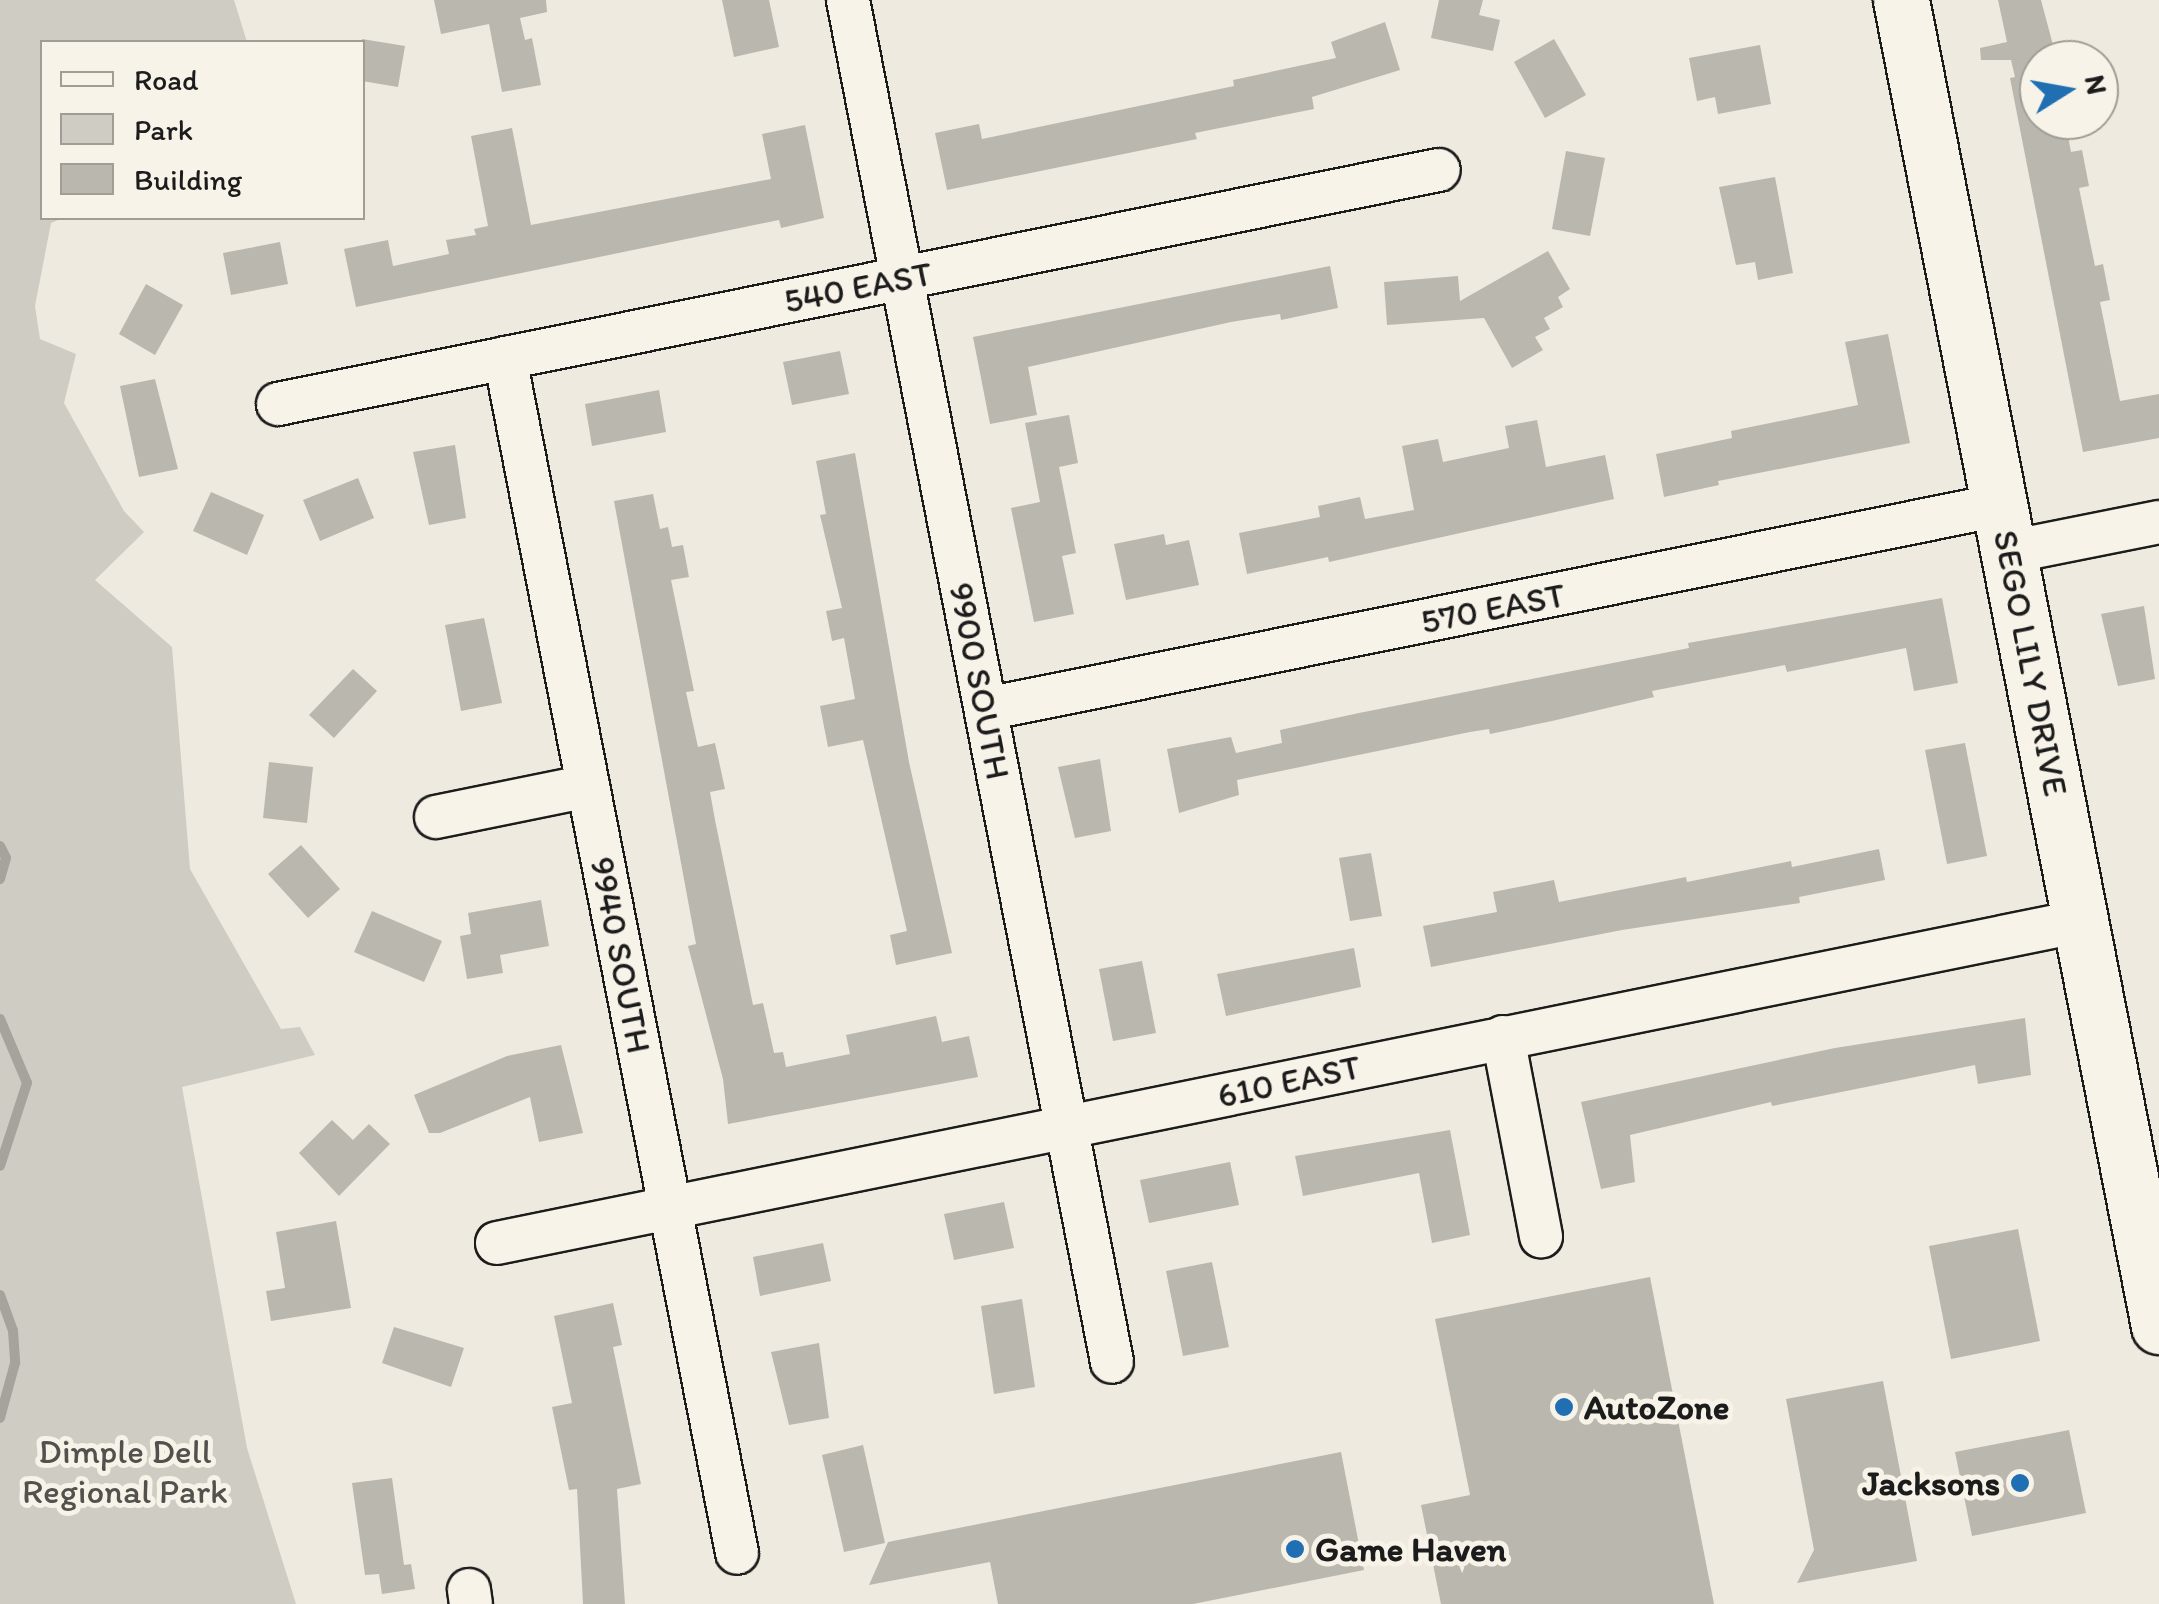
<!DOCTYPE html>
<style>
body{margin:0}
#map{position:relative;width:2159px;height:1604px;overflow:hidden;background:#eeeae0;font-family:Itim,sans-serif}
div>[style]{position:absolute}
.green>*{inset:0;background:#cfccc3}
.stream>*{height:10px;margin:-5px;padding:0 5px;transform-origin:5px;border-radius:5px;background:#a6a39d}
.building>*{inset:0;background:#bab7af}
.roads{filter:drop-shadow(2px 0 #1c1c1c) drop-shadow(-2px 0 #1c1c1c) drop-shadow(0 2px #1c1c1c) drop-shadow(0 -2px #1c1c1c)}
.minor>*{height:42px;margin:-21px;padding:0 21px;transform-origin:21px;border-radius:21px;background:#f7f3e8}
.major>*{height:55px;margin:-27.5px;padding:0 27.5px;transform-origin:27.5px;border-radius:27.5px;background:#f7f3e8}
.dots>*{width:28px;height:28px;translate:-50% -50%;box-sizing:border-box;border:5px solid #f7f3e8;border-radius:50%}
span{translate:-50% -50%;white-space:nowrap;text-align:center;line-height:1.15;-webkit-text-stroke:10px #f7f3e8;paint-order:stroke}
.street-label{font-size:35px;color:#1c1c1c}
.poi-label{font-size:35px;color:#1c1c1c;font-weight:700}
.left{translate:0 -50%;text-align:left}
.right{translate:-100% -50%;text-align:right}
.park-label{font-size:35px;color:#52514e}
.legend{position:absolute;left:40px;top:40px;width:325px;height:180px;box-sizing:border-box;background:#f7f3e8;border:2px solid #9f9d96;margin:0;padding:12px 18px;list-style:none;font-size:30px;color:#1c1c1c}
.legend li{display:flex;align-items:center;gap:20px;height:50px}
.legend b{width:50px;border:2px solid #9f9d96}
.north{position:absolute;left:2019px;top:40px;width:100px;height:100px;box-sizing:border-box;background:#f7f3e8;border:2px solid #9f9d96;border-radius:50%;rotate:79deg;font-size:28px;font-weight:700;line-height:40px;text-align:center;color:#1c1c1c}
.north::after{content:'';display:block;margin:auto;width:35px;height:45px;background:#1f6fb2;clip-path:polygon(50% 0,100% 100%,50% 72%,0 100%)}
</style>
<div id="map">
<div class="green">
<div style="clip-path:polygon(0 0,234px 0,247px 42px,42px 42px,42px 218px,63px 218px,51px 223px,35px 306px,40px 339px,76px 354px,64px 403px,124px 511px,144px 532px,95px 580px,172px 647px,190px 869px,281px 1029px,300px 1027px,315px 1055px,182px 1087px,247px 1448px,296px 1604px,0 1604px)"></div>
</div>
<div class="stream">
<div style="left:0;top:846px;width:13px;rotate:63deg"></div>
<div style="left:6px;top:858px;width:22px;rotate:106deg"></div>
<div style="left:0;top:1019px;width:69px;rotate:67.1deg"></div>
<div style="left:27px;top:1083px;width:87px;rotate:108deg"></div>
<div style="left:0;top:1295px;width:38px;rotate:70deg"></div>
<div style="left:13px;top:1331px;width:32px;rotate:86deg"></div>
<div style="left:15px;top:1363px;width:57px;rotate:105.3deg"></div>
</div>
<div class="building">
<div style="clip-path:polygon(434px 0,546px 0,547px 12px,520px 18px,525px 40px,532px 38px,541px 85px,502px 92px,489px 24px,441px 34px)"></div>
<div style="clip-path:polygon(722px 0,769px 0,779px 47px,734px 57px)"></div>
<div style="clip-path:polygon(1439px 0,1483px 0,1479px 15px,1500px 20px,1493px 51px,1431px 38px)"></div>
<div style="clip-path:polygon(1998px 0,2041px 0,2057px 60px,2039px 60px,2039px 120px,2065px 120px,2071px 152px,2082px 150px,2089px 186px,2079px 188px,2095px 266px,2103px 264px,2110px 300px,2100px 302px,2120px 401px,2159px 394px,2159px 438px,2083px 452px,2010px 78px,2015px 77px,2011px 60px,1981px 60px,1980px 48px,2007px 42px)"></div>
<div style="clip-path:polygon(1385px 22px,1400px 70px,1312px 97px,1314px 109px,1195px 133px,1197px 139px,947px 190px,935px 133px,979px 124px,982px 139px,1234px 86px,1233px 80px,1336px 58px,1331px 42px)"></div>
<div style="clip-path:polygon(362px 39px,405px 46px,398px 87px,362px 81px)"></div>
<div style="clip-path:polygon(1554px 39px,1586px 95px,1545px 118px,1514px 62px)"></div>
<div style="clip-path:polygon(1760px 45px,1771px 104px,1718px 114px,1715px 97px,1697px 101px,1689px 58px)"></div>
<div style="clip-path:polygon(805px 125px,824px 218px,781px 228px,779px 220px,356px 307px,344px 249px,388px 240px,393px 266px,449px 254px,446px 240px,476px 235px,474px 229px,488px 226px,471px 136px,512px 128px,531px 225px,771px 179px,762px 134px)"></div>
<div style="clip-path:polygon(1566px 151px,1605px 158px,1590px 236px,1552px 229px)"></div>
<div style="clip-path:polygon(1775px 177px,1793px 273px,1758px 280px,1755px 262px,1736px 265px,1719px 187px)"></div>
<div style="clip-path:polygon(280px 242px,288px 284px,231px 295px,223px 253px)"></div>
<div style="clip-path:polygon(1548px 251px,1570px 289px,1558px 297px,1563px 307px,1544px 318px,1550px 329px,1535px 337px,1543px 350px,1512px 368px,1484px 318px,1387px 325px,1384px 282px,1458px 276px,1460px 301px)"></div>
<div style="clip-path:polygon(1330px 266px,1338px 308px,1281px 320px,1280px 314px,1231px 322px,1028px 367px,1037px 415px,990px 424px,973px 337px)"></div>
<div style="clip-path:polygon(146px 284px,183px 305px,155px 355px,119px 334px)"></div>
<div style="clip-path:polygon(1888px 334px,1910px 443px,1718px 481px,1719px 485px,1664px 497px,1656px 454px,1732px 438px,1731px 431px,1858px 405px,1845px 342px)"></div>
<div style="clip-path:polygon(840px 351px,849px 394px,792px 405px,783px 362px)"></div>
<div style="clip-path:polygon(155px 379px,178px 469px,139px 477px,120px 386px)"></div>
<div style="clip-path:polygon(659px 390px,666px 432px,592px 446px,585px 404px)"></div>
<div style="clip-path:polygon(1069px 415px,1078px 463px,1059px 467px,1076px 553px,1062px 556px,1074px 614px,1034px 622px,1011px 508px,1040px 502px,1025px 423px)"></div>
<div style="clip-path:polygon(1537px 420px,1546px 467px,1605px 455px,1614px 499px,1329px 562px,1328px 557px,1247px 574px,1239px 533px,1320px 517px,1318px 506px,1360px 497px,1365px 519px,1414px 510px,1402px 446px,1438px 439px,1443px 462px,1509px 448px,1505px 426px)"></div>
<div style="clip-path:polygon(455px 445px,466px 518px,429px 525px,413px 452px)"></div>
<div style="clip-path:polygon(855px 453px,909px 762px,952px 953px,896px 965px,890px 935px,907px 931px,863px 740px,828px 747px,820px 706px,855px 699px,844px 638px,832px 641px,826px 611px,842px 608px,820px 515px,826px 514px,816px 461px)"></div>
<div style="clip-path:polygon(358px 478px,374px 518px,320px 541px,303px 500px)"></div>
<div style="clip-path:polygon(211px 492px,264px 515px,247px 555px,193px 531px)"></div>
<div style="clip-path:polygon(653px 494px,660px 529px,668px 527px,672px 547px,683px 545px,689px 577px,671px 580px,694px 691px,686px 692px,698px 747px,715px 743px,725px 789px,710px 792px,715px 820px,753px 1005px,763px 1003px,774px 1053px,783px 1052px,786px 1067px,850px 1054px,846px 1035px,936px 1016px,942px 1042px,969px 1036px,978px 1077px,728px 1124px,723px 1079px,688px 946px,696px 944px,614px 501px)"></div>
<div style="clip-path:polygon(1164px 534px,1166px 545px,1189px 540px,1199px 585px,1126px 600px,1114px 544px)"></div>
<div style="clip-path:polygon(1942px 598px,1958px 683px,1914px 691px,1906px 648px,1787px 672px,1785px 665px,1652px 691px,1654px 697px,1552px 721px,1490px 734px,1489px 729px,1470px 732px,1237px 780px,1239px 795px,1179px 813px,1167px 749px,1231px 737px,1236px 753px,1282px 743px,1280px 730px,1359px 713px,1689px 648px,1688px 643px)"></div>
<div style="clip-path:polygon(2144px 606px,2155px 679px,2118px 686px,2101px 614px)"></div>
<div style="clip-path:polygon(484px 618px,502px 703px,461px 711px,445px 625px)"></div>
<div style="clip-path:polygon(353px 669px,377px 691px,334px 738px,309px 715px)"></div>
<div style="clip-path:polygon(1965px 743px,1987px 856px,1947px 864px,1925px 750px)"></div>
<div style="clip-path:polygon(1100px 759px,1111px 831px,1075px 838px,1058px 767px)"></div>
<div style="clip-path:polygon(269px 762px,313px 767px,307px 823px,263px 818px)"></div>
<div style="clip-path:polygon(301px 845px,340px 889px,308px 918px,268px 874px)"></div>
<div style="clip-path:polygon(1879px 849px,1885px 880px,1799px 897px,1800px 903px,1622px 930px,1431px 967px,1423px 926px,1497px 912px,1493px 892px,1554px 880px,1559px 902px,1686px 877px,1687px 882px,1791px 861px,1792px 867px)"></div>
<div style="clip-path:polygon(1371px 853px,1382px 916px,1350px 921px,1339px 858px)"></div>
<div style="clip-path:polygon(541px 900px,549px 946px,500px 955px,503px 973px,467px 979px,460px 936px,471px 934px,468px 913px)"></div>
<div style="clip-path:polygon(372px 911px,442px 941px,424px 982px,354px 952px)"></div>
<div style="clip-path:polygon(1354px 948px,1361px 987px,1226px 1016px,1217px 974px)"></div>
<div style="clip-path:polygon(1142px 961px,1156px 1033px,1113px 1041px,1099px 969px)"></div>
<div style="clip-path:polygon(2025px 1018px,2031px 1075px,1978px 1084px,1975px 1065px,1772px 1106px,1771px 1102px,1630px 1135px,1635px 1182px,1601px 1189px,1581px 1102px,1835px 1048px)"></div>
<div style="clip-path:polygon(561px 1045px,583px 1133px,539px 1142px,530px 1097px,440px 1133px,429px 1133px,414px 1095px,507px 1056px)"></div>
<div style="clip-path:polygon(332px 1120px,353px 1140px,369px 1124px,390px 1144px,339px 1196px,299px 1153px)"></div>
<div style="clip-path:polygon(1450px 1130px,1470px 1235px,1432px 1243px,1419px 1173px,1303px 1196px,1295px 1156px)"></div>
<div style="clip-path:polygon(1230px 1162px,1239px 1205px,1149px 1223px,1140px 1180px)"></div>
<div style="clip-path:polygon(1004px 1202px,1014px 1248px,954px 1260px,944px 1214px)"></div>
<div style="clip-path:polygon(336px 1221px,351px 1308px,271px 1321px,266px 1291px,285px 1288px,276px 1232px)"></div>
<div style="clip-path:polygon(2018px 1229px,2040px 1341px,1951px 1359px,1929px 1246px)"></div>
<div style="clip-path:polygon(823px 1243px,831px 1281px,760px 1296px,753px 1257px)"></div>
<div style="clip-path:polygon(1212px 1262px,1229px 1347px,1183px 1356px,1166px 1271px)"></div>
<div style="clip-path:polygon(1650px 1277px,1714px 1604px,1441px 1604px,1421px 1505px,1470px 1495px,1435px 1319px)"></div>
<div style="clip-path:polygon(1022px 1299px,1035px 1387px,994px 1394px,981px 1306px)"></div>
<div style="clip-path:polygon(613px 1303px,622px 1345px,613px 1347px,641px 1484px,617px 1489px,625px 1604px,583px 1604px,577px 1489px,569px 1490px,552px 1407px,572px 1403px,554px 1316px)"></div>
<div style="clip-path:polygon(394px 1327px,464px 1348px,451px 1387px,382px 1363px)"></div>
<div style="clip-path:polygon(819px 1343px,829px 1418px,789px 1425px,771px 1352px)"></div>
<div style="clip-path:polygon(1883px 1381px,1917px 1561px,1797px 1583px,1814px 1550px,1786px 1399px)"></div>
<div style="clip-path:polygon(2069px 1430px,2086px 1513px,1972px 1536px,1955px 1452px)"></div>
<div style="clip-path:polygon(863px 1445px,885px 1543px,844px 1552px,822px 1455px)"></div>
<div style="clip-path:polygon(1341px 1452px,1364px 1570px,1193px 1604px,998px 1604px,990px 1562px,869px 1585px,888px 1542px)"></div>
<div style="clip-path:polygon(392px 1478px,404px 1565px,411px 1564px,415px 1589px,382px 1594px,379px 1574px,365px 1575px,352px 1483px)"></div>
</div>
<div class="roads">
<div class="minor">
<div style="left:848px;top:0;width:1387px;rotate:79.03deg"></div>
<div style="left:505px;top:358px;width:1217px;rotate:79.01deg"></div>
<div style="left:278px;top:404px;width:1184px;rotate:-11.4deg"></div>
<div style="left:2009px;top:552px;width:153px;rotate:-11.3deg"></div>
<div style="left:986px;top:709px;width:1034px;rotate:-11.38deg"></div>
<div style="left:436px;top:817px;width:155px;rotate:-11.5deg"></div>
<div style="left:1503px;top:1037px;width:203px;rotate:79.2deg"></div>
<div style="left:497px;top:1243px;width:1616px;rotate:-11.49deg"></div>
<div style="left:469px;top:1590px;width:14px;rotate:82deg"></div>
</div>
<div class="major">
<div style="left:1901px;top:0;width:1351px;rotate:78.99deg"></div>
</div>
</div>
<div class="dots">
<div style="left:1564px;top:1407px;background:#1f6fb2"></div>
<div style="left:2020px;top:1483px;background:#1f6fb2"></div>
<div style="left:1295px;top:1549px;background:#1f6fb2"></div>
</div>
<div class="street-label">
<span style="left:858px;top:287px;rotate:-11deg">540 EAST</span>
<span style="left:1493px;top:608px;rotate:-11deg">570 EAST</span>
<span style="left:2031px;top:663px;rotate:79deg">SEGO LILY DRIVE</span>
<span style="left:980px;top:681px;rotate:79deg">9900 SOUTH</span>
<span style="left:621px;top:955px;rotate:79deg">9940 SOUTH</span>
<span style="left:1289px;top:1081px;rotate:-12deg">610 EAST</span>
</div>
<div class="poi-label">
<span class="left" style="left:1584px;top:1407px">AutoZone</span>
<span class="right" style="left:2000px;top:1483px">Jacksons</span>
<span class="left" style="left:1315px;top:1549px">Game Haven</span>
</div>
<div class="park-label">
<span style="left:125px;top:1471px">Dimple Dell<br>Regional Park</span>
</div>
<ul class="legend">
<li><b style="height:12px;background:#f7f3e8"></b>Road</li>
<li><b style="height:28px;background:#cfccc3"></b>Park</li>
<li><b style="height:28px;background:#bab7af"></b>Building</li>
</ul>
<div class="north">N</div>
</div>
